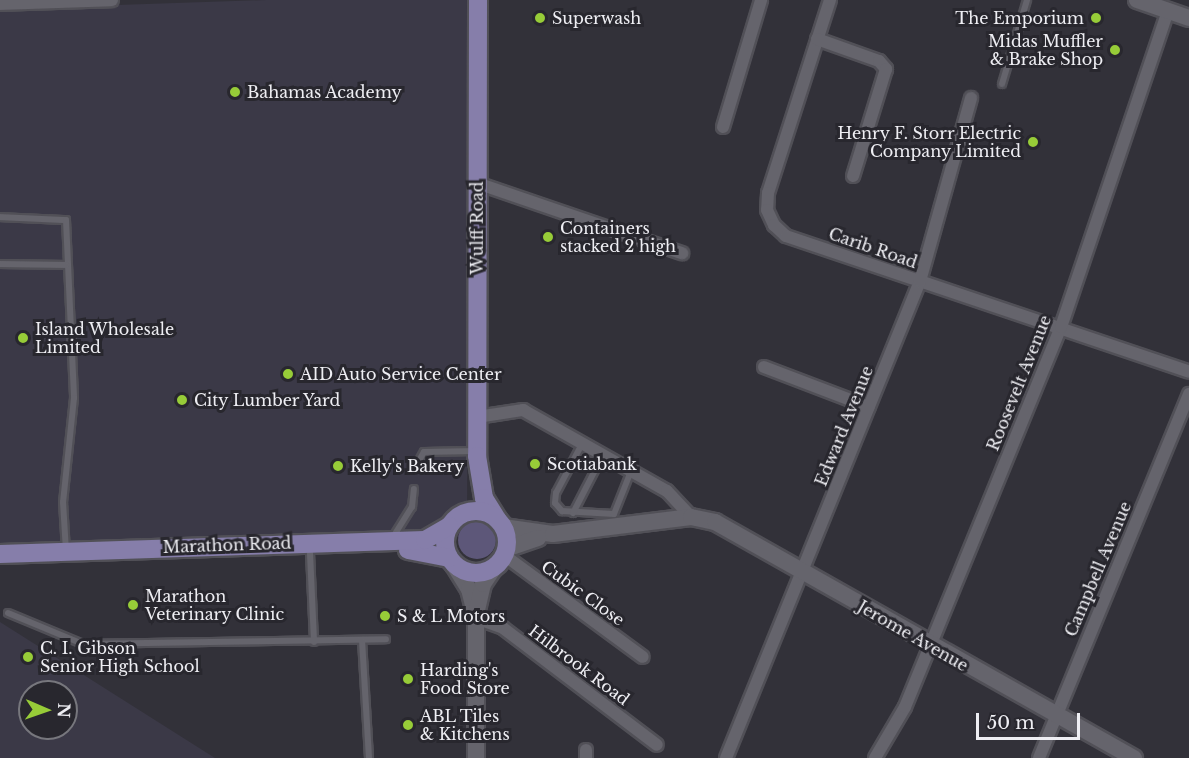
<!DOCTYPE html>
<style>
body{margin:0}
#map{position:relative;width:1189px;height:758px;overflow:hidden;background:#323139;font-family:"Libre Baskerville",serif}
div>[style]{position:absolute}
.built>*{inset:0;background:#3b3947}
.green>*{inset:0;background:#5d5779}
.round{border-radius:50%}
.roads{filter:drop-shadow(2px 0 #515057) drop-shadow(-2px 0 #515057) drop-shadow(0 2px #515057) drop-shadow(0 -2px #515057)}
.lane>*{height:6px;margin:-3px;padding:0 3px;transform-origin:3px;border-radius:3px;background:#65646c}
.street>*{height:12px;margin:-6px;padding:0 6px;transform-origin:6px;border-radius:6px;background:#65646c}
.secondary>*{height:16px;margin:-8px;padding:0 8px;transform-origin:8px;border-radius:8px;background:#65646c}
.primary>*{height:18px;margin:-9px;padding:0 9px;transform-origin:9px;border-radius:9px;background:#867eaa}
.primary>.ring{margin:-9px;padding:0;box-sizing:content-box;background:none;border:18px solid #867eaa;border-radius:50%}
.dots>*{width:16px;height:16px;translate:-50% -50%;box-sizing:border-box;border:3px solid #28272e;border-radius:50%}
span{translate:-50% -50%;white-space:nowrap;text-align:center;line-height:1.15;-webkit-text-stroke:6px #28272e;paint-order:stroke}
.poi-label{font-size:16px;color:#eeeef3}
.left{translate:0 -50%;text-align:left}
.right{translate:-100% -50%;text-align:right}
.street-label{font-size:16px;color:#eeeef3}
.north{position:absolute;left:18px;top:680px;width:60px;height:60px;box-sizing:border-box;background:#28272e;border:2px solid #77777d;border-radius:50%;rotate:92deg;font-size:16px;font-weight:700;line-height:24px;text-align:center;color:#eeeef3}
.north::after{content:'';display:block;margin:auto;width:21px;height:27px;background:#97cc38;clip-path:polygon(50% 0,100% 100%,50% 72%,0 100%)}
.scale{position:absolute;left:976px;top:713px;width:104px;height:27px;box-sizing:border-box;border:3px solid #eeeef3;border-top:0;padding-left:8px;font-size:18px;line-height:21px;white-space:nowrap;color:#eeeef3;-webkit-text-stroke:4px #28272e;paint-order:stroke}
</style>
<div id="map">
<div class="built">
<div style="clip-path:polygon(267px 0,469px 0,467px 537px,0 548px,0 9px)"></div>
<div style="clip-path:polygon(evenodd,0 622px,215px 758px,0 758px,0 622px,30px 692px,66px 692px,66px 728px,30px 728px,30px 692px)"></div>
</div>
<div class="green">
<div class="round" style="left:458px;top:521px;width:38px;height:38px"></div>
</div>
<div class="roads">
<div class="lane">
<div style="left:1002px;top:84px;width:88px;rotate:-73.4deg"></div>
<div style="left:0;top:217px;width:66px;rotate:2.6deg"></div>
<div style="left:66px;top:220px;width:178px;rotate:87.4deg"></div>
<div style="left:74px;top:398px;width:105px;rotate:96deg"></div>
<div style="left:63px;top:502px;width:49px;rotate:86.5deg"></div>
<div style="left:0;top:264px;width:66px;rotate:0.9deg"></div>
<div style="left:582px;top:444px;width:55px;rotate:118deg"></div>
<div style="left:556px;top:493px;width:10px;rotate:96deg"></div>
<div style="left:555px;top:503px;width:11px;rotate:49deg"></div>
<div style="left:562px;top:511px;width:52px;rotate:3.3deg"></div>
<div style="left:614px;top:514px;width:46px;rotate:-68.4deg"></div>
<div style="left:415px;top:468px;width:18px;rotate:-61deg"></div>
<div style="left:424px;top:452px;width:51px;rotate:-1.1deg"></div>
<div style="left:573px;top:513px;width:65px;rotate:-62.7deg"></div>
<div style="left:393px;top:537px;width:36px;rotate:-58deg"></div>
<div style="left:412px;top:507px;width:18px;rotate:-84deg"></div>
<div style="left:310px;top:553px;width:89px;rotate:87.4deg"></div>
<div style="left:8px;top:613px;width:81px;rotate:22.5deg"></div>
<div style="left:83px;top:644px;width:303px;rotate:-0.9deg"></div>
<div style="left:362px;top:640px;width:118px;rotate:86.6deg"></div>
</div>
<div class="street">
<div style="left:830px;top:0;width:203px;rotate:107.8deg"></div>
<div style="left:768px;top:193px;width:17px;rotate:93deg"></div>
<div style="left:767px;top:210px;width:17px;rotate:65deg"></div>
<div style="left:774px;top:225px;width:16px;rotate:43deg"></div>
<div style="left:786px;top:236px;width:425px;rotate:18.6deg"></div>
<div style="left:0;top:4px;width:112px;rotate:-2deg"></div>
<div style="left:817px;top:39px;width:66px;rotate:19.5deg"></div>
<div style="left:879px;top:61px;width:11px;rotate:49deg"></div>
<div style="left:886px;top:69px;width:112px;rotate:107.1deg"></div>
<div style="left:723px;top:127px;width:133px;rotate:-73.3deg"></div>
<div style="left:477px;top:183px;width:217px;rotate:18.9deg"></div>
<div style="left:764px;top:367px;width:112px;rotate:20.9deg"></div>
<div style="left:477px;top:417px;width:47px;rotate:-8.7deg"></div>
<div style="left:523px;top:410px;width:165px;rotate:29.4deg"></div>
<div style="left:667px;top:491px;width:35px;rotate:47deg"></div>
<div style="left:504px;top:555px;width:172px;rotate:36.3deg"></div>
<div style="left:476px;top:618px;width:29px;rotate:20deg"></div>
<div style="left:503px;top:628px;width:193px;rotate:37.2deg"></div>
<div style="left:586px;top:750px;width:8px;rotate:90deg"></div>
<div style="left:726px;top:758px;width:515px;rotate:-67.87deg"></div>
<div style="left:920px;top:281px;width:190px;rotate:-74.4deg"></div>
<div style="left:875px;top:758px;width:59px;rotate:-59.5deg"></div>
<div style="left:905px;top:707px;width:411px;rotate:-67.7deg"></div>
<div style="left:1061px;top:327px;width:334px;rotate:-71.3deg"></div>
<div style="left:1039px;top:758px;width:394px;rotate:-67.6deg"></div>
</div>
<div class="secondary">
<div style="left:1137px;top:0;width:55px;rotate:19.1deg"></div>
<div style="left:503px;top:527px;width:50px;rotate:8deg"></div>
<div style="left:553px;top:534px;width:139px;rotate:-7deg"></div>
<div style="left:691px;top:517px;width:25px;rotate:12deg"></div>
<div style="left:715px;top:522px;width:481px;rotate:29.4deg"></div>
<div style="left:506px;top:549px;width:34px;rotate:-19deg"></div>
<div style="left:452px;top:562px;width:32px;rotate:58deg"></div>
<div style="left:469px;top:589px;width:30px;rotate:76deg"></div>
<div style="left:476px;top:618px;width:140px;rotate:90deg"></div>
<div style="left:477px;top:610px;width:27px;rotate:-77deg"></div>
<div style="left:483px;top:584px;width:23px;rotate:-56deg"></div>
</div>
<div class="primary">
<div style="left:478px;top:0;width:456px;rotate:90.1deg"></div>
<div style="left:477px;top:456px;width:43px;rotate:80.5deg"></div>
<div style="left:484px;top:498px;width:25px;rotate:58deg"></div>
<div class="ring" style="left:445px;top:511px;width:44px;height:44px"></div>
<div style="left:408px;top:550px;width:42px;rotate:11deg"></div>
<div style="left:0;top:554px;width:425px;rotate:-1.9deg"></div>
<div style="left:425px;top:540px;width:28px;rotate:-30deg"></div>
</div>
</div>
<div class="dots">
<div style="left:540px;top:18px;background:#97cc38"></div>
<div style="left:1096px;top:18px;background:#97cc38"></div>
<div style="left:1115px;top:50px;background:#97cc38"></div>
<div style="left:235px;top:92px;background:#97cc38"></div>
<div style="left:1033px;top:142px;background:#97cc38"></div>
<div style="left:548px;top:237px;background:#97cc38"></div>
<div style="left:23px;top:338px;background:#97cc38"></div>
<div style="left:288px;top:374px;background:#97cc38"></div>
<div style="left:182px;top:400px;background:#97cc38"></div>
<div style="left:535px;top:464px;background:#97cc38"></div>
<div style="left:338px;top:466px;background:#97cc38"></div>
<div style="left:133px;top:605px;background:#97cc38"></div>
<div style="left:385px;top:616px;background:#97cc38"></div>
<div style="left:28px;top:657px;background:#97cc38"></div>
<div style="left:408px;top:679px;background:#97cc38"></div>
<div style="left:408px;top:725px;background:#97cc38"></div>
</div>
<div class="poi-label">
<span class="left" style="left:552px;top:18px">Superwash</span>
<span class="right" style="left:1084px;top:18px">The Emporium</span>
<span class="right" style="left:1103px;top:50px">Midas Muffler<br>&amp; Brake Shop</span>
<span class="left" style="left:247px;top:92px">Bahamas Academy</span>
<span class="right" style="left:1021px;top:142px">Henry F. Storr Electric<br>Company Limited</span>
<span class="left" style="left:560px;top:237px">Containers<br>stacked 2 high</span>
<span class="left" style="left:35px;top:338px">Island Wholesale<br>Limited</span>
<span class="left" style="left:300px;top:374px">AID Auto Service Center</span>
<span class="left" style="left:194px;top:400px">City Lumber Yard</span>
<span class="left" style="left:547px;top:464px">Scotiabank</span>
<span class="left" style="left:350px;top:466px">Kelly's Bakery</span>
<span class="left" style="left:145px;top:605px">Marathon<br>Veterinary Clinic</span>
<span class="left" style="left:397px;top:616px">S &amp; L Motors</span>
<span class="left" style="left:40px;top:657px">C. I. Gibson<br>Senior High School</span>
<span class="left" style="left:420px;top:679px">Harding's<br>Food Store</span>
<span class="left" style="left:420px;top:725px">ABL Tiles<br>&amp; Kitchens</span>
</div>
<div class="street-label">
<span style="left:477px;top:228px;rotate:-90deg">Wulff Road</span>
<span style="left:873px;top:248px;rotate:19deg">Carib Road</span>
<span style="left:1019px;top:383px;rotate:-68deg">Roosevelt Avenue</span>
<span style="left:844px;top:426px;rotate:-68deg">Edward Avenue</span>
<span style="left:227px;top:545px;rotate:-2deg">Marathon Road</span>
<span style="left:1098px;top:569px;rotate:-67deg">Campbell Avenue</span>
<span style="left:583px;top:593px;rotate:36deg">Cubic Close</span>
<span style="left:913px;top:636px;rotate:30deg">Jerome Avenue</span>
<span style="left:579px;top:665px;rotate:37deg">Hilbrook Road</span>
</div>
<div class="north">N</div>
<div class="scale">50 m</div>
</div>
